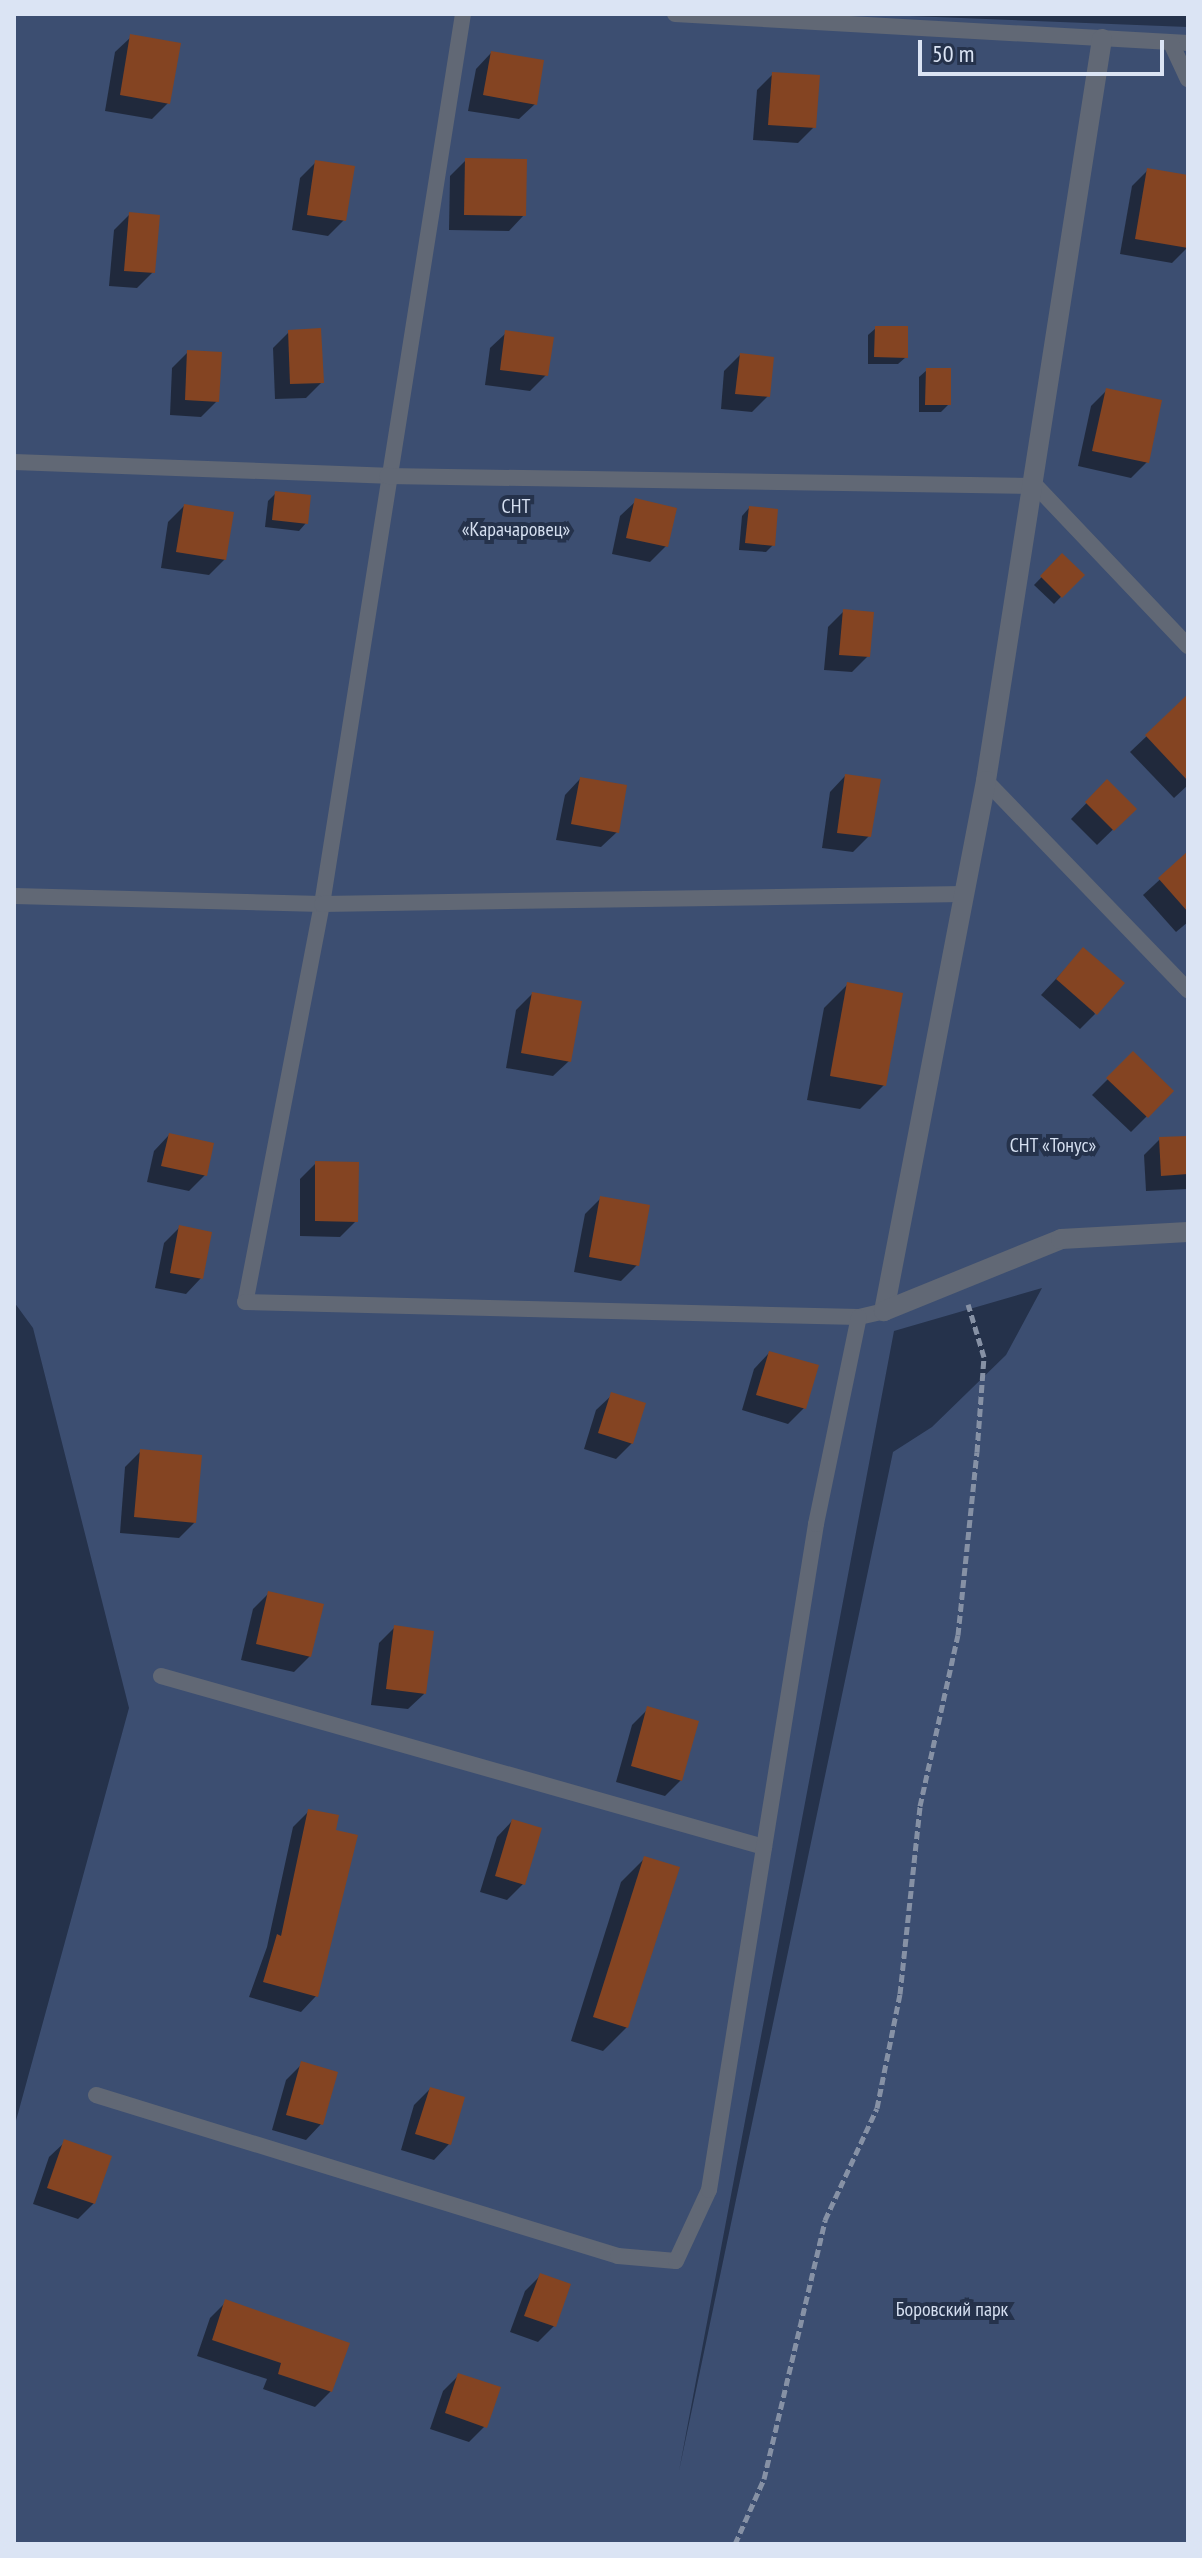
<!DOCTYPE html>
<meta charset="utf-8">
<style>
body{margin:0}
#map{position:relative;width:1202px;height:2558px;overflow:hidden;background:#25324b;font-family:"PT Sans Narrow",sans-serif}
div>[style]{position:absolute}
.green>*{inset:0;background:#3c4e71}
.shadow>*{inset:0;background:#0007}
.building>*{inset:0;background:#844422}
.path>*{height:5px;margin-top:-2.5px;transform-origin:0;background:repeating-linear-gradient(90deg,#8691a5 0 8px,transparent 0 12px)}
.service>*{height:16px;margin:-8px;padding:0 8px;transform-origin:8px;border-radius:8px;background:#616875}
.minor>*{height:20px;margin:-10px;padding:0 10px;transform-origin:10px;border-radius:10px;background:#616875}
span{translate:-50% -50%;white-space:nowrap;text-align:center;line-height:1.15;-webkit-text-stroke:8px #25324b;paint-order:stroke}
.park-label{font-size:20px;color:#d5dff0}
.frame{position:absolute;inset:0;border:16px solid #dbe4f4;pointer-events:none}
.scale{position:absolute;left:918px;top:40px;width:246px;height:36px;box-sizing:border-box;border:4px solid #dbe4f4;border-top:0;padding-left:10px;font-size:24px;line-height:28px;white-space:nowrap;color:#dbe4f4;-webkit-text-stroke:6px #25324b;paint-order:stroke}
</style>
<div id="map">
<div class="green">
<div style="clip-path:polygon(evenodd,14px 14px,860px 14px,1188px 27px,1188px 2544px,14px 2544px,14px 2128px,129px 1708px,33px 1328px,14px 1302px,14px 14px,1042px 1288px,1006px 1355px,932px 1427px,893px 1452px,679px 2471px,894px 1331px,1042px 1288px)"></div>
</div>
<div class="shadow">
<div style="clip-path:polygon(131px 37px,168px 103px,152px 119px,105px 111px,115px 52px)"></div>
<div style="clip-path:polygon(491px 53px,535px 104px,519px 119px,468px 111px,476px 69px)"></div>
<div style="clip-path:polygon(773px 74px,814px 127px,798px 143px,753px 140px,757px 90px)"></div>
<div style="clip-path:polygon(466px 160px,524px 215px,509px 231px,449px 230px,450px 176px)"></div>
<div style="clip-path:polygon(316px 162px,344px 220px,328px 236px,292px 230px,300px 178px)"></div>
<div style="clip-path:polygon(1148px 170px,1188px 177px,1188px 247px,1172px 263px,1120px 254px,1132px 186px)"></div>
<div style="clip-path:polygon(130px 214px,153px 272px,137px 288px,109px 286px,114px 230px)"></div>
<div style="clip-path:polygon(876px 328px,906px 357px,898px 364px,868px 364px,868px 335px)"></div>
<div style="clip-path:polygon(289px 332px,322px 382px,306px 398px,275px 399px,273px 348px)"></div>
<div style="clip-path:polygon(506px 333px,546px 375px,530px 391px,485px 385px,490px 348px)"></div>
<div style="clip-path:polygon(188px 352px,217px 401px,201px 417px,170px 415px,172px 368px)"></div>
<div style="clip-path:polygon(740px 355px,768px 396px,752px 412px,721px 409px,724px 371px)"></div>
<div style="clip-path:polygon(927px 370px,949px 404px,941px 412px,919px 412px,919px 377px)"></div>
<div style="clip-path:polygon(1107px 390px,1147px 462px,1131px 478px,1078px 466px,1091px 406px)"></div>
<div style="clip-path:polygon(276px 493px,306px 523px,299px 531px,265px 527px,268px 501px)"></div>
<div style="clip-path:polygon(636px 501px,666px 546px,650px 562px,612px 554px,620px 516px)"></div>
<div style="clip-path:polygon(184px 506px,225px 559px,209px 575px,161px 568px,168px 522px)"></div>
<div style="clip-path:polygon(749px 508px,773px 545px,766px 552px,739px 550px,742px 516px)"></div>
<div style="clip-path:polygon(1062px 556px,1082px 575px,1054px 604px,1034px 585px)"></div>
<div style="clip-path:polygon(843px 612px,868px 656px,852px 672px,824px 670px,828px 627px)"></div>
<div style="clip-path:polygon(1188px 697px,1188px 785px,1174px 798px,1130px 752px)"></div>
<div style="clip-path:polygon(845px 776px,869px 836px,853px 852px,822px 848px,830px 792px)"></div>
<div style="clip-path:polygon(580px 779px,617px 832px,601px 847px,556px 840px,565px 795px)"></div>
<div style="clip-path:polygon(1107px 782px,1134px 809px,1097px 845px,1071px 819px)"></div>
<div style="clip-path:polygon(1188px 854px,1188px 922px,1176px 932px,1143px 895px)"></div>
<div style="clip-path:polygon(1068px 966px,1095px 1014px,1080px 1029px,1041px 995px)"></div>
<div style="clip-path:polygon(847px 985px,884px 1085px,860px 1109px,807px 1100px,824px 1008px)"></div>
<div style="clip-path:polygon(532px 994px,569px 1061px,553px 1076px,506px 1068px,516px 1010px)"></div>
<div style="clip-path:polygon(1133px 1054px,1172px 1091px,1131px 1132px,1092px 1095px)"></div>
<div style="clip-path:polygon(169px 1135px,205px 1175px,189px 1191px,147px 1182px,154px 1151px)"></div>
<div style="clip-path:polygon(1188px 1138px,1188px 1189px,1146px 1191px,1144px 1155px,1160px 1139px)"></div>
<div style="clip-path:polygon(316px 1163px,356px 1221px,340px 1237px,300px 1236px,300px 1179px)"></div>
<div style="clip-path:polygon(601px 1198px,637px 1265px,621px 1281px,574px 1272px,585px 1214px)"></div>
<div style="clip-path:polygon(180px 1227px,201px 1278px,186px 1294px,155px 1288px,164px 1243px)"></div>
<div style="clip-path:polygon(769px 1353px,804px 1408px,788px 1424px,742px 1410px,754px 1369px)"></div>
<div style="clip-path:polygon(612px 1395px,632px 1443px,616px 1459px,584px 1449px,596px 1410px)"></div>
<div style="clip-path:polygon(141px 1451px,195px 1522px,179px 1538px,120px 1533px,125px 1467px)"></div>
<div style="clip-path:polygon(269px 1593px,310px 1656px,294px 1672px,241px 1660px,253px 1609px)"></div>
<div style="clip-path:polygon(395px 1627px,424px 1694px,408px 1709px,371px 1705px,379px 1643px)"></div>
<div style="clip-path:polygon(648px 1709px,681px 1780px,665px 1796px,616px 1782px,632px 1725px)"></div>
<div style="clip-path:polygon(309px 1811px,316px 1996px,301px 2012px,249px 1997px,267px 1947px,293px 1827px)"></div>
<div style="clip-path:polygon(512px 1821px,523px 1884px,507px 1900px,480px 1892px,497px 1837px)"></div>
<div style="clip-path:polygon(645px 1858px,627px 2027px,603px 2051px,571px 2041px,621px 1882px)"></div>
<div style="clip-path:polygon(302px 2064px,321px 2124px,306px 2140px,272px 2130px,286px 2080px)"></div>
<div style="clip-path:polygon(430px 2089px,449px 2144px,434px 2160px,401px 2150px,414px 2105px)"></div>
<div style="clip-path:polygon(65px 2142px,94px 2203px,78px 2219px,33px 2204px,49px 2157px)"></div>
<div style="clip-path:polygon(541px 2275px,569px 2286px,554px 2326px,538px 2342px,510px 2332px,525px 2291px)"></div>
<div style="clip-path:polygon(226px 2302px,331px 2391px,315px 2407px,263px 2389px,267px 2379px,197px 2356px,210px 2318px)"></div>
<div style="clip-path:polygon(459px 2375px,485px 2426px,469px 2442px,430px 2429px,443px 2391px)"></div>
</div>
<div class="building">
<div style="clip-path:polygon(130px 34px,181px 43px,170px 104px,120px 95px)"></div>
<div style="clip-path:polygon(491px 51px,544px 60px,537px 105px,483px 95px)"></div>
<div style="clip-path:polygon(772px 72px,820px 75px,816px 128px,768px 125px)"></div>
<div style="clip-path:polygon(465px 158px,527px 159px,526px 216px,464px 215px)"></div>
<div style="clip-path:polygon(315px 160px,355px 166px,346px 221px,307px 215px)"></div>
<div style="clip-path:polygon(1147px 168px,1188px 175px,1188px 248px,1135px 239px)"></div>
<div style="clip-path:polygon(129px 212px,160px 215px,155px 273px,124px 271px)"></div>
<div style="clip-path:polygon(875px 326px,908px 326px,908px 358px,874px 357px)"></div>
<div style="clip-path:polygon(321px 328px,324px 383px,290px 384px,288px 330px)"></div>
<div style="clip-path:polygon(505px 330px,554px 337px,548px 376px,500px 370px)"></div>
<div style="clip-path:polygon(187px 350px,222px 352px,219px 402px,185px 400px)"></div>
<div style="clip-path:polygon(740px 353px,774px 357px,770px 397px,735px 394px)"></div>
<div style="clip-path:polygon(926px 368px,951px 368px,951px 405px,925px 405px)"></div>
<div style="clip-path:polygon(1106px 388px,1162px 400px,1149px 463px,1092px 451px)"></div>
<div style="clip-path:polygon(275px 491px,311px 495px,308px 524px,272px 520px)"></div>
<div style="clip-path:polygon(635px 498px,677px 508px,668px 547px,626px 538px)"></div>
<div style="clip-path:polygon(184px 504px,234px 512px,226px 560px,176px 552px)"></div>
<div style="clip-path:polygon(749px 506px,778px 509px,775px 546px,745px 543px)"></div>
<div style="clip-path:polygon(1062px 553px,1085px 575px,1062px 598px,1040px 576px)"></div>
<div style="clip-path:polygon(843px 609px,874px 612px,870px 657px,839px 655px)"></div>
<div style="clip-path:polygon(1188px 694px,1188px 781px,1145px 735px)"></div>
<div style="clip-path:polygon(845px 774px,881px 779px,871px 837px,837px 833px)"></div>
<div style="clip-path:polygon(580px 777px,627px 785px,619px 833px,571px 824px)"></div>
<div style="clip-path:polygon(1107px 779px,1137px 809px,1114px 831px,1085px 802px)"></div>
<div style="clip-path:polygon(1188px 851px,1188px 912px,1158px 878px)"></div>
<div style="clip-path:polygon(1083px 947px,1125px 983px,1097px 1015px,1056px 979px)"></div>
<div style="clip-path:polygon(847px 982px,903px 993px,886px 1086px,830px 1076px)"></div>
<div style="clip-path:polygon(532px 992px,582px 1001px,571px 1062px,521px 1053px)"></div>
<div style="clip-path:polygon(1133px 1051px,1174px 1091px,1148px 1118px,1106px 1078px)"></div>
<div style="clip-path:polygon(169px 1133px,214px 1143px,207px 1176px,161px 1166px)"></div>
<div style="clip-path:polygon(1188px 1136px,1188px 1174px,1161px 1176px,1159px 1137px)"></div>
<div style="clip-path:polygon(315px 1161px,359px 1162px,358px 1222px,315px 1221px)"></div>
<div style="clip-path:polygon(600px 1196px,650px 1205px,639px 1266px,589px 1257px)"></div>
<div style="clip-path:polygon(179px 1225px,212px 1232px,203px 1279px,170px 1273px)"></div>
<div style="clip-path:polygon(769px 1351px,819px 1365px,806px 1409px,756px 1395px)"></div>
<div style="clip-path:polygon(611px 1392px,646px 1403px,633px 1444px,598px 1433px)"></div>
<div style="clip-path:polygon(140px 1449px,202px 1455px,196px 1523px,134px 1517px)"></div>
<div style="clip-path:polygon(268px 1591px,324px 1604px,311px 1657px,256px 1644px)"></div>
<div style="clip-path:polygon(394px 1625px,434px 1631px,426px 1694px,386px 1689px)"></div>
<div style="clip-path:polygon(647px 1706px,699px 1721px,682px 1781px,631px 1766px)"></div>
<div style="clip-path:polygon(308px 1809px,339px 1815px,336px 1830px,358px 1835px,318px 1997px,263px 1982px,277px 1934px,281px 1936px)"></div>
<div style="clip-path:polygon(512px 1819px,542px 1828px,525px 1885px,495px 1876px)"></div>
<div style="clip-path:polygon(644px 1856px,680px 1867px,628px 2028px,593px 2017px)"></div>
<div style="clip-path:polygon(301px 2061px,338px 2072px,323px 2125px,286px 2115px)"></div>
<div style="clip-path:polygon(430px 2087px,465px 2097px,451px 2145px,415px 2134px)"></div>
<div style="clip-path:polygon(64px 2139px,112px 2156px,95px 2204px,47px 2188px)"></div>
<div style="clip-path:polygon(540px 2273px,571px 2284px,556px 2327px,524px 2316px)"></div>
<div style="clip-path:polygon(225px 2299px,350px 2343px,332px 2392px,278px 2374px,281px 2363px,212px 2340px)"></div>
<div style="clip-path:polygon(458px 2373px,501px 2387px,487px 2428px,445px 2413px)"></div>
</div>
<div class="path">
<div style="left:735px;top:2544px;width:71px;rotate:-66deg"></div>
<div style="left:764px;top:2479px;width:266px;rotate:-76.7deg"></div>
<div style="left:825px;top:2220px;width:123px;rotate:-65.1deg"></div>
<div style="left:877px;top:2108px;width:116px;rotate:-78.6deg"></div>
<div style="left:900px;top:1994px;width:189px;rotate:-83.9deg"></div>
<div style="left:920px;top:1806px;width:175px;rotate:-77.5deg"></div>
<div style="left:958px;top:1635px;width:184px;rotate:-84.1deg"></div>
<div style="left:977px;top:1452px;width:95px;rotate:-85.8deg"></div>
<div style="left:984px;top:1357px;width:55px;rotate:-106.8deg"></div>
</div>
<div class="service">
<div style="left:463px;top:14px;width:901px;rotate:99deg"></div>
<div style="left:322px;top:904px;width:405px;rotate:100.9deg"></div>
<div style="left:245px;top:1302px;width:614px;rotate:1.4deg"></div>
<div style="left:859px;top:1317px;width:26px;rotate:-13deg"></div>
<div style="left:675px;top:14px;width:514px;rotate:3.24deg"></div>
<div style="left:1171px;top:43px;width:40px;rotate:65deg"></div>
<div style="left:14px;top:462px;width:373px;rotate:2.1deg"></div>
<div style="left:387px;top:476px;width:649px;rotate:0.88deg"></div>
<div style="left:1036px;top:486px;width:221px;rotate:46.5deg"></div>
<div style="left:986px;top:781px;width:291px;rotate:46deg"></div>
<div style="left:14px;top:896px;width:308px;rotate:1.5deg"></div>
<div style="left:322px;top:904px;width:641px;rotate:-0.89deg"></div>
<div style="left:161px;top:1676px;width:627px;rotate:15.83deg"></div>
<div style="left:96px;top:2095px;width:546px;rotate:17.14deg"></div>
<div style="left:618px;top:2256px;width:58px;rotate:4.9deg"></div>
<div style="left:676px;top:2261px;width:78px;rotate:-65.1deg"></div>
<div style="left:709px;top:2190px;width:675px;rotate:-80.87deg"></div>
<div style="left:816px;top:1524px;width:211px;rotate:-78.3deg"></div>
</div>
<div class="minor">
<div style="left:1102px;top:39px;width:751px;rotate:98.89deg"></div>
<div style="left:986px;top:781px;width:540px;rotate:100.89deg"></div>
<div style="left:884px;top:1311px;width:191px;rotate:-22.1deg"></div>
<div style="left:1061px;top:1239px;width:127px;rotate:-3.2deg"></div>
</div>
<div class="park-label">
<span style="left:516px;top:518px">СНТ<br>«Карачаровец»</span>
<span style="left:1053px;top:1145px">СНТ «Тонус»</span>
<span style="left:952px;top:2309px">Боровский парк</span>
</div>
<div class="frame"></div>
<div class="scale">50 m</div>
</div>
